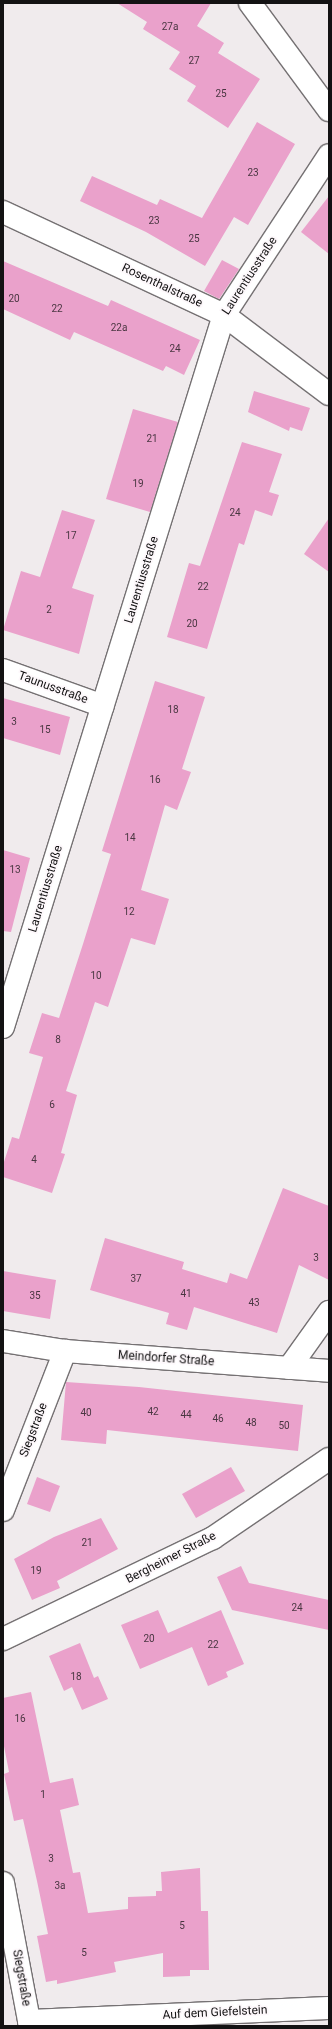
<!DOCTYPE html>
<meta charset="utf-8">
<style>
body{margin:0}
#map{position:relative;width:332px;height:2029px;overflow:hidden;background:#f0ebed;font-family:Roboto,sans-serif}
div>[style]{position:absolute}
.building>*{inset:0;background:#eaa1cb}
.roads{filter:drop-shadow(1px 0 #757173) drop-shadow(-1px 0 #757173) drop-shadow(0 1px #757173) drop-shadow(0 -1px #757173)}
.minor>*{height:22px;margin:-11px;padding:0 11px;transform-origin:11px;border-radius:11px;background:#fff}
span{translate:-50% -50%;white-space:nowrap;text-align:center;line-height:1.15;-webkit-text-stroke:3.5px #fdf8fb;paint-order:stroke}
.number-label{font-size:10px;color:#493641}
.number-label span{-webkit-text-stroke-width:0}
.street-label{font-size:12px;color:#131213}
.frame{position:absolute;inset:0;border:4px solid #131213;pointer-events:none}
</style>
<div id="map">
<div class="building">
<div style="clip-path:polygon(117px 3px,211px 3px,197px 26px,224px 43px,218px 53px,260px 79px,228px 128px,187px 101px,196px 86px,169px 69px,180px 52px,143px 29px,147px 22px)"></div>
<div style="clip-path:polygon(257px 122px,295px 144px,248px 225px,234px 217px,205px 266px,146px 232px,80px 201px,92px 176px,157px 205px,160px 199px,202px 218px)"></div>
<div style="clip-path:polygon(329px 196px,329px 254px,301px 232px)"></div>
<div style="clip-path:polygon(222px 260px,239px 269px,219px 299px,204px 291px)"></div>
<div style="clip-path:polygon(3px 261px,108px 306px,111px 300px,200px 340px,184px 375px,166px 366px,163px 371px,74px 332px,70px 340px,3px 309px)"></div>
<div style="clip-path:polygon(254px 391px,310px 408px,302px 431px,290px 427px,289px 431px,248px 412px)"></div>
<div style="clip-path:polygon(133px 409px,178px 422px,150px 512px,106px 499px)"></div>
<div style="clip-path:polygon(242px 442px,282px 454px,269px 492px,279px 495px,272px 516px,255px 510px,244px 545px,239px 543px,207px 649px,167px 637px,189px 563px,200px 566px)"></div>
<div style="clip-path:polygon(62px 510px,95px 520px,72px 588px,94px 595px,79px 654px,3px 630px,21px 571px,40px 577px)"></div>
<div style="clip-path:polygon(329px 518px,329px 572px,304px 554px)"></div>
<div style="clip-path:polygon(155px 681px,205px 697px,182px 769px,191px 772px,177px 810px,165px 805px,141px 890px,169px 899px,155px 945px,131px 938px,108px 1007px,95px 1002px,66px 1091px,77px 1095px,61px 1153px,65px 1154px,52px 1193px,3px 1177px,3px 1165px,12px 1137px,19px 1139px,43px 1057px,29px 1053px,42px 1013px,59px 1018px,83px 944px,111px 854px,102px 851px)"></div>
<div style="clip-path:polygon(3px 698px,70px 717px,60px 755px,3px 738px)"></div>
<div style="clip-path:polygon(3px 850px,30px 858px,11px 932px,3px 931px)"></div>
<div style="clip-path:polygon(283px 1188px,329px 1206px,329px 1280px,299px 1265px,277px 1333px,194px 1307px,187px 1330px,166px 1324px,169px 1313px,90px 1290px,105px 1238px,184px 1262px,182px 1269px,227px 1283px,230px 1273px,247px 1279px)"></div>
<div style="clip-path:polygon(3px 1271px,56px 1280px,50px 1319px,3px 1311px)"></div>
<div style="clip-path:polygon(66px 1382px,139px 1387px,303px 1405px,298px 1451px,107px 1430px,106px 1444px,61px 1440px)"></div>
<div style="clip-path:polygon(231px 1467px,245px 1491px,196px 1518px,182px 1494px)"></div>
<div style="clip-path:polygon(37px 1477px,60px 1486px,50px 1512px,27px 1504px)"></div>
<div style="clip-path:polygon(101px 1518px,118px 1549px,57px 1581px,60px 1588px,32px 1600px,14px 1559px,54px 1537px)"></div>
<div style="clip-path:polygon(241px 1566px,249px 1583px,329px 1600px,329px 1630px,232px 1610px,217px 1577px)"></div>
<div style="clip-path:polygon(158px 1610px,168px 1633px,221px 1610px,244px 1664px,226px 1672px,228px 1677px,208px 1686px,192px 1647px,140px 1669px,121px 1625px)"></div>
<div style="clip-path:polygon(80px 1643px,94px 1678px,98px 1676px,108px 1699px,82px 1710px,72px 1687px,64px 1691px,49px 1656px)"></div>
<div style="clip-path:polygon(31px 1692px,50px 1783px,73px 1778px,79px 1805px,60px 1810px,73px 1873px,80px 1872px,88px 1913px,128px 1909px,128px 1897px,156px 1896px,156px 1891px,162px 1891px,161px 1872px,200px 1868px,201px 1911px,208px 1911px,209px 1970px,190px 1970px,190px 1976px,163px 1977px,163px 1953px,114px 1962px,116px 1972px,57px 1984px,57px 1980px,46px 1982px,37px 1936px,48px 1934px,37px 1881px,23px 1819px,14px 1821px,4px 1774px,9px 1772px,3px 1741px,3px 1698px)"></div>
</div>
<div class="roads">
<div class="minor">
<div style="left:250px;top:3px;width:133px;rotate:53.6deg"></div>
<div style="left:3px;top:212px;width:244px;rotate:25deg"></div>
<div style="left:224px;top:315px;width:131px;rotate:37deg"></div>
<div style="left:3px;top:670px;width:106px;rotate:19.8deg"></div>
<div style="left:3px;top:1027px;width:746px;rotate:-72.76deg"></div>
<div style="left:224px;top:315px;width:191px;rotate:-56.7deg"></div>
<div style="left:3px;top:1341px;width:63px;rotate:9.2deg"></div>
<div style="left:65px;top:1351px;width:265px;rotate:4.3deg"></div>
<div style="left:289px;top:1368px;width:69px;rotate:-54.5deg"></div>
<div style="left:3px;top:1510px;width:171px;rotate:-68.7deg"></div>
<div style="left:3px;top:1639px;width:233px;rotate:-25.7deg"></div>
<div style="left:213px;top:1538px;width:140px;rotate:-34.3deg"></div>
<div style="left:3px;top:1883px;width:146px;rotate:79.3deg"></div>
<div style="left:29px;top:2021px;width:300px;rotate:-2.5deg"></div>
</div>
</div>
<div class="number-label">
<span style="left:170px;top:27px">27a</span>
<span style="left:194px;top:61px">27</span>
<span style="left:221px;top:94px">25</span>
<span style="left:253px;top:173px">23</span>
<span style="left:154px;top:221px">23</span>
<span style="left:194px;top:239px">25</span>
<span style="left:14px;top:299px">20</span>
<span style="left:57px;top:309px">22</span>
<span style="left:119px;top:328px">22a</span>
<span style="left:175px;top:349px">24</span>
<span style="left:152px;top:439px">21</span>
<span style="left:138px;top:484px">19</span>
<span style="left:235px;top:513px">24</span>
<span style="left:71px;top:536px">17</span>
<span style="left:203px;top:587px">22</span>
<span style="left:49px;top:610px">2</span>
<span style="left:192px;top:624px">20</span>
<span style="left:173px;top:710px">18</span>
<span style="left:14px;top:722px">3</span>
<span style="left:45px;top:730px">15</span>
<span style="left:155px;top:780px">16</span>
<span style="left:130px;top:838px">14</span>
<span style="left:15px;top:870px">13</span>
<span style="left:129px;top:912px">12</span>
<span style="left:96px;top:976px">10</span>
<span style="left:58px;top:1040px">8</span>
<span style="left:52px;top:1105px">6</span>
<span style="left:34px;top:1160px">4</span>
<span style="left:316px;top:1258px">3</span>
<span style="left:136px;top:1279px">37</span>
<span style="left:186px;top:1294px">41</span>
<span style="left:35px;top:1296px">35</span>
<span style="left:254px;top:1303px">43</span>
<span style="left:153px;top:1412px">42</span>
<span style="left:86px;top:1413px">40</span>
<span style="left:186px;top:1415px">44</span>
<span style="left:218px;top:1419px">46</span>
<span style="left:251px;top:1423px">48</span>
<span style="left:284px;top:1426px">50</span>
<span style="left:87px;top:1543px">21</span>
<span style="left:36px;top:1571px">19</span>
<span style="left:297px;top:1608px">24</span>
<span style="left:149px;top:1639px">20</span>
<span style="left:213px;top:1645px">22</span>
<span style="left:76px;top:1677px">18</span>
<span style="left:20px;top:1719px">16</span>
<span style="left:43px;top:1795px">1</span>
<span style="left:51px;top:1859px">3</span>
<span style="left:60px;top:1886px">3a</span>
<span style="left:182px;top:1926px">5</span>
<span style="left:84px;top:1953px">5</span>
</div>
<div class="street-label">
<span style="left:250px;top:276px;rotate:-57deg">Laurentiusstraße</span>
<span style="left:162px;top:286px;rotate:25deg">Rosenthalstraße</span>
<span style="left:142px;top:580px;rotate:-73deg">Laurentiusstraße</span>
<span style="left:53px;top:688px;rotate:20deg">Taunusstraße</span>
<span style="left:46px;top:889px;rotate:-73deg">Laurentiusstraße</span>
<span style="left:166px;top:1359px;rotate:4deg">Meindorfer Straße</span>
<span style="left:34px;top:1430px;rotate:-69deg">Siegstraße</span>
<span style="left:171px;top:1558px;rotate:-27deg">Bergheimer Straße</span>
<span style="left:21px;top:1978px;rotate:80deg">Siegstraße</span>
<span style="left:215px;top:2013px;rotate:-3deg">Auf dem Giefelstein</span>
</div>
<div class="frame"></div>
</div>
